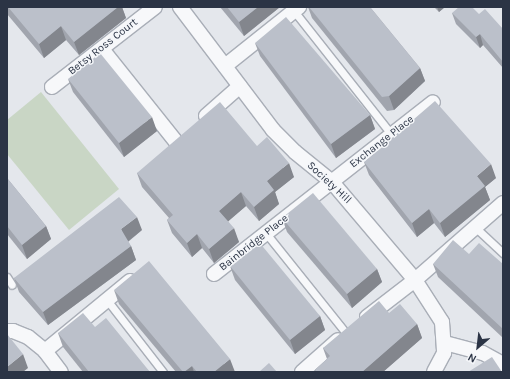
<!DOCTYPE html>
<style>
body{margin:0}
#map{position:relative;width:510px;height:379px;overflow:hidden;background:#e4e7ec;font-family:Karla,sans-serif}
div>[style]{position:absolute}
.green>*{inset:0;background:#c9d6c5}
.roads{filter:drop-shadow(1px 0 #a9aeb7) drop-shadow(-1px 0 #a9aeb7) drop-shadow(0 1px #a9aeb7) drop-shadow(0 -1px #a9aeb7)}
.lane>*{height:7px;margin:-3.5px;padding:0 3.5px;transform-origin:3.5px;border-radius:3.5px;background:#f7f8fa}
.street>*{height:14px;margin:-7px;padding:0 7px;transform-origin:7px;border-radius:7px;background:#f7f8fa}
.wall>*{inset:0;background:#a1a5ae}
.shaded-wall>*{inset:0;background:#83868d}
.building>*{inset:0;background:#bbc0ca}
span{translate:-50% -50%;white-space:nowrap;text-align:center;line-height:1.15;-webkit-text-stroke:3px #f4f6f9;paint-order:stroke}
.street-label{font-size:11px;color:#2b3445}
.frame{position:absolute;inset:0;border:8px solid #2b3445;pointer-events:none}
.north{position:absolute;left:458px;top:327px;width:40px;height:40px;-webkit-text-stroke:3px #f4f6f9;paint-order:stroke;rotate:208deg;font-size:11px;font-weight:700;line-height:16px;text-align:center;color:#2b3445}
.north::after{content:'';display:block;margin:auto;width:14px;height:18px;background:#2b3445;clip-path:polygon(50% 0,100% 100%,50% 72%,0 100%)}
</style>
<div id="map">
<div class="green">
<div style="clip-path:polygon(41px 92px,119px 189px,69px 230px,7px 154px,7px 120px)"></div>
</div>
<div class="roads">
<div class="lane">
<div style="left:294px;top:11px;width:158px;rotate:51.7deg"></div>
<div style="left:476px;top:228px;width:37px;rotate:43deg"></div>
<div style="left:265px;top:232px;width:129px;rotate:51.3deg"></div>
<div style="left:7px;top:277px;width:9px;rotate:58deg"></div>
<div style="left:107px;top:300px;width:91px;rotate:52.1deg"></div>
</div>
<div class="street">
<div style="left:180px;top:7px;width:154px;rotate:52.9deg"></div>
<div style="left:273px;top:130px;width:31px;rotate:45deg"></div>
<div style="left:295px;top:152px;width:48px;rotate:39deg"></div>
<div style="left:332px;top:182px;width:128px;rotate:49.7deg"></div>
<div style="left:415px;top:280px;width:50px;rotate:57.3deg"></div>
<div style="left:442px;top:322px;width:31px;rotate:86deg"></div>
<div style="left:444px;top:353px;width:21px;rotate:118deg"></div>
<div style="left:102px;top:49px;width:120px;rotate:51.4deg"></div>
<div style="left:225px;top:66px;width:95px;rotate:-38.6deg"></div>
<div style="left:52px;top:87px;width:130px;rotate:-37.8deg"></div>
<div style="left:206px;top:116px;width:45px;rotate:-41.4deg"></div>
<div style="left:214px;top:274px;width:278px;rotate:-38.1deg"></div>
<div style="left:367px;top:317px;width:61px;rotate:-37.6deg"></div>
<div style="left:415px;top:280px;width:117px;rotate:-41.2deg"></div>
<div style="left:7px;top:331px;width:6px"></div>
<div style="left:13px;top:331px;width:16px;rotate:22deg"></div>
<div style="left:28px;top:337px;width:22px;rotate:39deg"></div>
<div style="left:45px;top:351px;width:26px;rotate:53deg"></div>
<div style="left:445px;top:343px;width:39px;rotate:15deg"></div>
<div style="left:483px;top:353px;width:23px;rotate:29deg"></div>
<div style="left:45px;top:351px;width:110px;rotate:-39.5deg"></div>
<div style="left:302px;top:372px;width:48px;rotate:-41.6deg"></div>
</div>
</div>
<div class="wall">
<div style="clip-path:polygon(7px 7px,122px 7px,126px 18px,79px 55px,66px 40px,44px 58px,7px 14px)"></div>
<div style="clip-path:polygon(220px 7px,280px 7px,244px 36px)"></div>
<div style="clip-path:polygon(308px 7px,370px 7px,420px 68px,425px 81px,394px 110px,387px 111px,312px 18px)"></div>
<div style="clip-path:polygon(434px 7px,445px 7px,439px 12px)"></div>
<div style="clip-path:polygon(452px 13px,479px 14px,503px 29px,503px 68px,483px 45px,480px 48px,456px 24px)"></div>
<div style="clip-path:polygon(255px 43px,370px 115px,375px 129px,336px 158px,260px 56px)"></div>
<div style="clip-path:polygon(68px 79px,157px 131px,124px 157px,73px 92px)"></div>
<div style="clip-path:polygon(257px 146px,294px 177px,275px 192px,279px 204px,259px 221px,246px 206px,228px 221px,239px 242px,214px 263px,202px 248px,192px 257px,172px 233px,167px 220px,169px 218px,142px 187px,137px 173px)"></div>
<div style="clip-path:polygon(364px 162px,496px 178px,485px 187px,490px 200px,445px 237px,434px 223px,417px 237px,369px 175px)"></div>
<div style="clip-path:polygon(7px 178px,46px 226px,51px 239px,27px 259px,7px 234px)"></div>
<div style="clip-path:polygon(282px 218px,377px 269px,382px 282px,352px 308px,287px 232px)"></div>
<div style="clip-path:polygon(142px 230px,128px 242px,131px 246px,136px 260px,48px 325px,19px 292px,14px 278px)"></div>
<div style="clip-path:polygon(433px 264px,503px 264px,503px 338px,438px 277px)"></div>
<div style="clip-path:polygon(230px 266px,320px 316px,325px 330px,295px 354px,235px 280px)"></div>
<div style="clip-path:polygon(114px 290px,235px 372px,176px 372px,119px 304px)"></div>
<div style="clip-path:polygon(389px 313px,417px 324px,422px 338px,383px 372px,316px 372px,315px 370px,327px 359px,323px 348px)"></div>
<div style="clip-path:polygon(95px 327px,150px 372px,83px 372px,63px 347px,58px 333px)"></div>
</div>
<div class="shaded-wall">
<div style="clip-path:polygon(118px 7px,122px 7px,126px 18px,79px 55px,74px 42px)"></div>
<div style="clip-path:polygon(258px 7px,280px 7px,244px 36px,239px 22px)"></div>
<div style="clip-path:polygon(437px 7px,445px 7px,439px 12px)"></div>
<div style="clip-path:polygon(61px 26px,66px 40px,44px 58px,39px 44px)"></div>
<div style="clip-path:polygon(480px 34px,483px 45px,480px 48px,476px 37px)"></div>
<div style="clip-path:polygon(420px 68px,425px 81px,394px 110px,389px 96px)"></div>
<div style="clip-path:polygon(370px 115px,375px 129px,336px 158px,331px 144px)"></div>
<div style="clip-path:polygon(152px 117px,157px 131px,124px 157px,119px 143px)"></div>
<div style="clip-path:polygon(289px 163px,294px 177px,275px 192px,279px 204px,259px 221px,254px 207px,267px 181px)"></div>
<div style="clip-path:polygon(491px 164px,496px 178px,485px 187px,490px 200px,445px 237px,440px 223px,477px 176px)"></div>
<div style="clip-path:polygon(241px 192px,246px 206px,224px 225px,219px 211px)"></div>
<div style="clip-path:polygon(429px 209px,434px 223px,417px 237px,412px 223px)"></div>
<div style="clip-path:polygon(137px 217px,142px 230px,126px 243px,121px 229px)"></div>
<div style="clip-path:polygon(46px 226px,51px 239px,27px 259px,22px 245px)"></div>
<div style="clip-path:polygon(234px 228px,239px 242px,214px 263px,209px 249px)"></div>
<div style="clip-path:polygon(197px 234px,202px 248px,192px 257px,187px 243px)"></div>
<div style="clip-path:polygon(131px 246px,136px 260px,48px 325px,43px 312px)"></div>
<div style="clip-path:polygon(377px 269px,382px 282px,352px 308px,347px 294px)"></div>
<div style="clip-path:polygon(320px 316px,325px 330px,295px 354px,290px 340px)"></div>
<div style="clip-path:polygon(417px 324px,422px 338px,383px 372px,362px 372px)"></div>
<div style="clip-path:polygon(23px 354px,28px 368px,23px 372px,7px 372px,7px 367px)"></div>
<div style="clip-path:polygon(230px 359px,235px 372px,214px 372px)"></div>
<div style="clip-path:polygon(192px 366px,194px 372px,184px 372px)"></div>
</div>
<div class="building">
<div style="clip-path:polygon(8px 7px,118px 7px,74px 42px,61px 26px,39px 44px)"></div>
<div style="clip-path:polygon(227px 7px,258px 7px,239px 22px)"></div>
<div style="clip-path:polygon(309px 7px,370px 7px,420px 68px,389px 96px,382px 97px)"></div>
<div style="clip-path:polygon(459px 7px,472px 7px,479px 14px,485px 9px,503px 29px,503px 62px,480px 34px,476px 37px,452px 13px)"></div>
<div style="clip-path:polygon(286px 17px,370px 115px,331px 144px,255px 43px)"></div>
<div style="clip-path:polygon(100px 53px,152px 117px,119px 143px,68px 79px)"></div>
<div style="clip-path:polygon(435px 101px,491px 164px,477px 176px,485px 186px,440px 223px,429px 209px,412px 223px,364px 162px)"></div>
<div style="clip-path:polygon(220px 102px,257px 146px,267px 137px,289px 163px,267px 181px,274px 190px,254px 207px,241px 192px,219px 211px,234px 228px,209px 249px,197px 234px,187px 243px,167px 220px,173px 215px,137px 173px)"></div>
<div style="clip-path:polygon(7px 178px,46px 226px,22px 245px,7px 226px)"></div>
<div style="clip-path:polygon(313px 193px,377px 269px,347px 294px,282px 218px)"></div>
<div style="clip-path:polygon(119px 197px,137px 217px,121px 229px,131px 246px,43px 312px,14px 278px)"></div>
<div style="clip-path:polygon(453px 240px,469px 254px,479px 243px,503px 264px,503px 329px,433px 264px)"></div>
<div style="clip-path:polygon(259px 242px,320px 316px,290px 340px,230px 266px)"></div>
<div style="clip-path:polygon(149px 261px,230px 359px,214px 372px,197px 372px,192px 366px,184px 372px,183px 372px,114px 290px)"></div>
<div style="clip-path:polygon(379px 301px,389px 313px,400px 304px,417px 324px,362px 372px,317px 372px,315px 370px,330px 356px,323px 348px)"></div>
<div style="clip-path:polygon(83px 313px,95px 327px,106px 318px,150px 372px,89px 372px,58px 333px)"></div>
<div style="clip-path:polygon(7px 334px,23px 354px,7px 367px)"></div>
<div style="clip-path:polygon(492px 357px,502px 372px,468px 372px)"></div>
<div style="clip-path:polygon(269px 363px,277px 372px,259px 372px)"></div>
</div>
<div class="street-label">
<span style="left:103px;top:47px;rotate:-38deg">Betsy Ross Court</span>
<span style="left:382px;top:142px;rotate:-38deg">Exchange Place</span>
<span style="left:329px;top:183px;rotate:43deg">Society Hill</span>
<span style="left:254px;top:243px;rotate:-38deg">Bainbridge Place</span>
</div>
<div class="frame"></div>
<div class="north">N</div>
</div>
